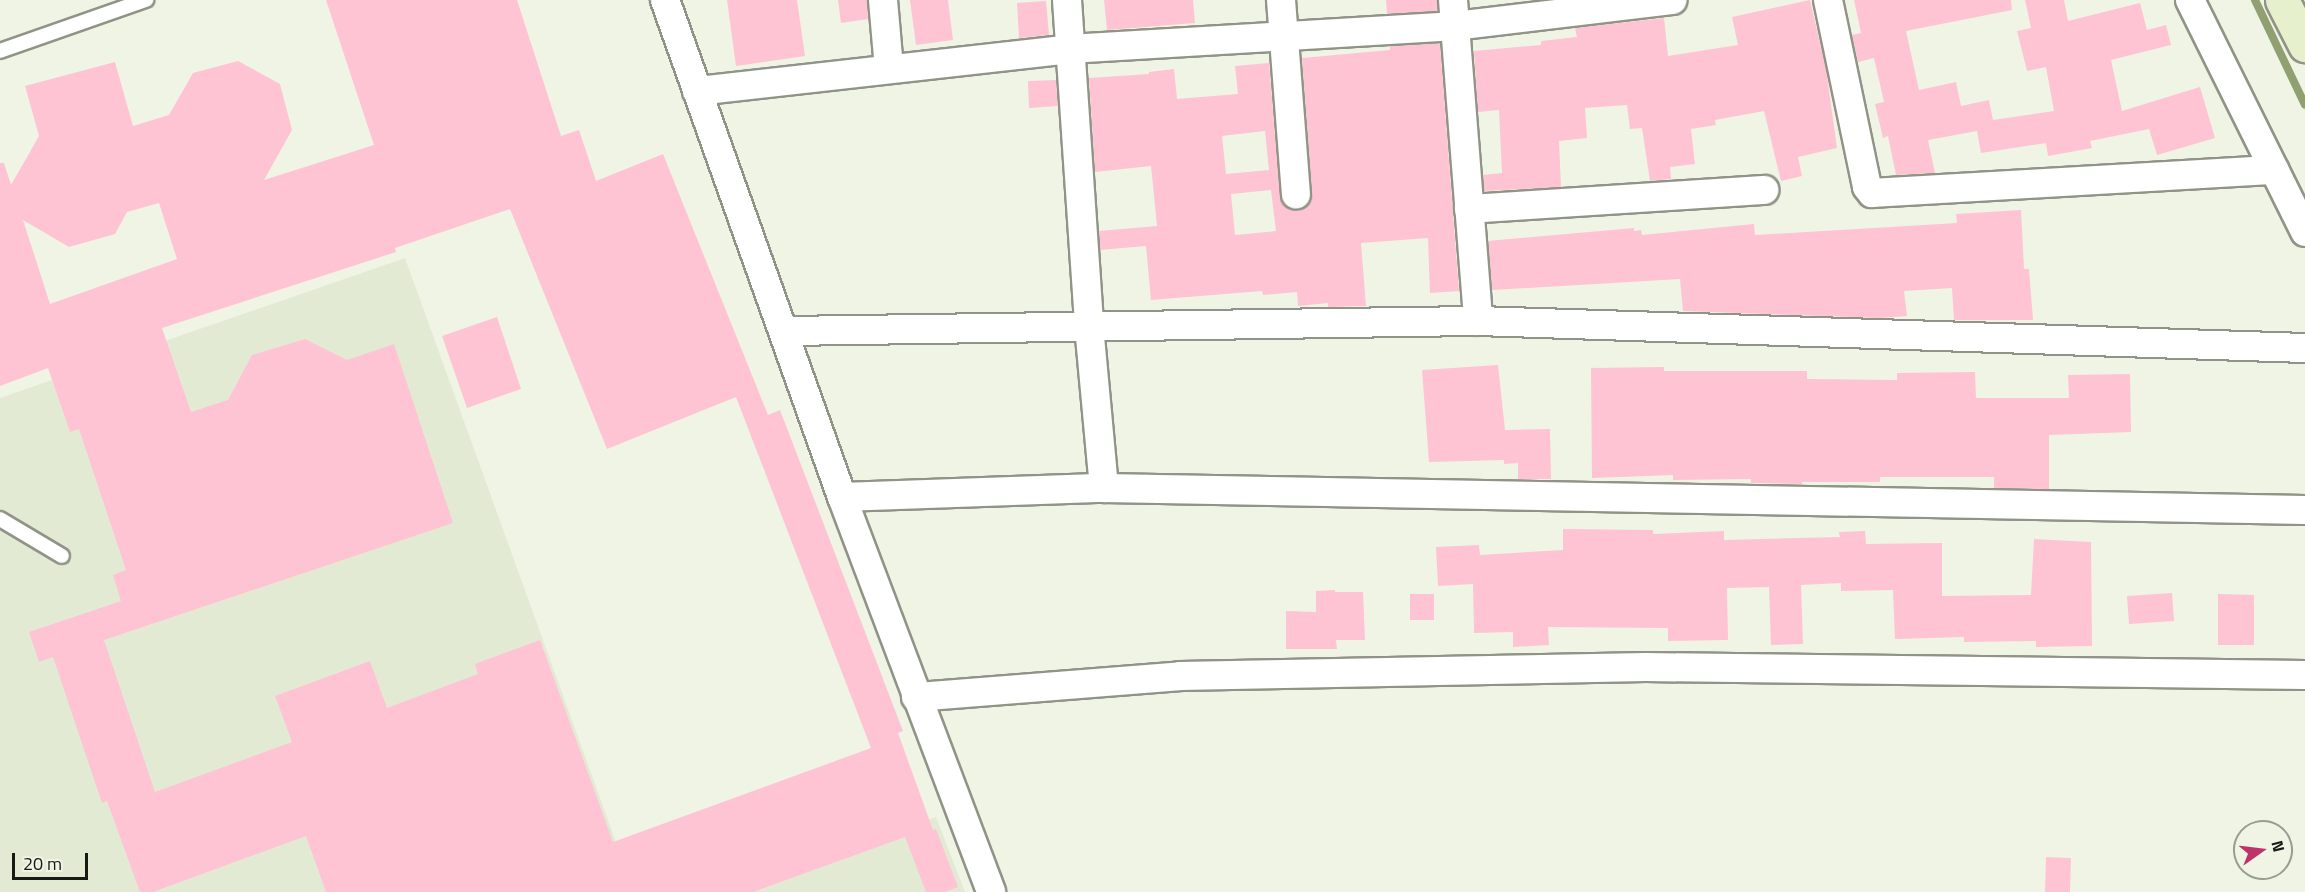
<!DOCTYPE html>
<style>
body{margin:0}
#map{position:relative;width:2305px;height:892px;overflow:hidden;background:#eff4e5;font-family:"Titillium Web",sans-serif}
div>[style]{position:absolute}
.built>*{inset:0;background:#e3ead4}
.stream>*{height:8px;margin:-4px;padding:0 4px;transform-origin:4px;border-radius:4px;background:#91a070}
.building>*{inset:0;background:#fec4d3}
.roads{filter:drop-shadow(2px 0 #909486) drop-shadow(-2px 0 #909486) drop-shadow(0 2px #909486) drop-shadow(0 -2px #909486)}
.lane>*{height:14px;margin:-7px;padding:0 7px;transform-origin:7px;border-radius:7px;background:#fff}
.street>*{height:28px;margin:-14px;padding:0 14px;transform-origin:14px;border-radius:14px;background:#fff}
.secondary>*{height:33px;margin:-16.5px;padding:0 16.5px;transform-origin:16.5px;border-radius:16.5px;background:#e7f0cd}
span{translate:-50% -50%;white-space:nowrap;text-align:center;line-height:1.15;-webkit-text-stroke:4.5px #eff4e5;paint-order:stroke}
.north{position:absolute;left:2233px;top:820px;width:60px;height:60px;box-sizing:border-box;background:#eff4e5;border:2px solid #999c91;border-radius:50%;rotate:76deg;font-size:16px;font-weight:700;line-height:24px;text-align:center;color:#171914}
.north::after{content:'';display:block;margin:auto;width:21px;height:27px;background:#be336a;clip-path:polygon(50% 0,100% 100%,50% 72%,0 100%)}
.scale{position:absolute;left:12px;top:853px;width:76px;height:27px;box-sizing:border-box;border:3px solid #171914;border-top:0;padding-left:8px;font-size:18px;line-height:21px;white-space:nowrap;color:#171914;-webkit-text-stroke:4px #eff4e5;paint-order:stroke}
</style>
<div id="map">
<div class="built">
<div style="clip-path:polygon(405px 258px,634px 892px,0 892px,0 398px)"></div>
<div style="clip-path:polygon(936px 817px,965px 892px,736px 892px)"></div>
</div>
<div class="stream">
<div style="left:2255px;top:0;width:116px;rotate:64.5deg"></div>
</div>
<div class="building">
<div style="clip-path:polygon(evenodd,326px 0,517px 0,561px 136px,579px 130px,596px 181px,663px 154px,768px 415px,780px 410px,903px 731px,898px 733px,933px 830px,936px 829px,958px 887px,945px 892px,926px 892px,905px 837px,753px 892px,326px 892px,306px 836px,153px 892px,140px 892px,107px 801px,102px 803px,53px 657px,39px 662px,29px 632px,121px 601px,113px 575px,126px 570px,79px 429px,70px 432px,48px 368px,0 386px,0 163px,4px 163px,11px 185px,39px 136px,25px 86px,115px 62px,133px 126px,169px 115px,193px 73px,238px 61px,280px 84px,292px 130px,264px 180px,374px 145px,326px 0,159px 203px,177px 259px,50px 304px,23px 220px,69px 247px,115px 234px,127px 212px,159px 203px,326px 0,510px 209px,607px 449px,736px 397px,871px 748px,613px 842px,540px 640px,475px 664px,478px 674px,387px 708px,370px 661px,275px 696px,292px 742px,155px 792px,104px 640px,453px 523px,394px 344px,347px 360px,305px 339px,252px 355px,228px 400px,191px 412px,162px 328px,396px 252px,395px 248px,510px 209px)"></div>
<div style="clip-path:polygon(727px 0,797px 0,805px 56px,736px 66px)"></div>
<div style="clip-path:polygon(838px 0,867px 0,868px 19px,841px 23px)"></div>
<div style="clip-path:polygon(910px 0,948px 0,953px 40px,916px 45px)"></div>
<div style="clip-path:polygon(1104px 0,1193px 0,1195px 23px,1107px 30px)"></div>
<div style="clip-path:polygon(1386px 0,1437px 0,1437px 11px,1387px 14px)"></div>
<div style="clip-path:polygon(1810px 0,1826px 69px,1837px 148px,1798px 157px,1802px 176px,1781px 181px,1764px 111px,1715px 120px,1716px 125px,1691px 129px,1695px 164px,1670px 167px,1671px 179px,1650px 181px,1642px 128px,1630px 129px,1627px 105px,1585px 108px,1587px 138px,1559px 141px,1561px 187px,1484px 191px,1483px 175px,1502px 173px,1499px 110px,1478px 112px,1474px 51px,1541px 45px,1541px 41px,1577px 37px,1575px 28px,1664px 18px,1668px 56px,1738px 45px,1732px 17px)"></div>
<div style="clip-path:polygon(1854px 0,2011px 0,2012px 10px,1906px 31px,1919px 90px,1956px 82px,1961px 106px,1989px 100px,1993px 120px,2054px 111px,2046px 67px,2027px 71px,2017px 31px,2031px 28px,2025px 0,2064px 0,2068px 21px,2140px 3px,2147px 30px,2166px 25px,2171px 45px,2111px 60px,2122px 111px,2200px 87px,2215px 138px,2157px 155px,2149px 129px,2090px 141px,2092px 148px,2048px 156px,2046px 143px,1981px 153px,1977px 131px,1928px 140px,1935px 173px,1896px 175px,1888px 136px,1883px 138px,1875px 104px,1884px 102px,1874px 58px,1858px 62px,1852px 35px,1861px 33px)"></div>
<div style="clip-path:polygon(1046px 1px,1049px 35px,1019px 38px,1017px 3px)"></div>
<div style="clip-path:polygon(evenodd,1440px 43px,1459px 291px,1430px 293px,1428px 238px,1361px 243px,1366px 306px,1362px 306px,1328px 307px,1328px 303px,1298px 306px,1297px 292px,1263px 295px,1262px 291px,1151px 300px,1146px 246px,1100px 250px,1099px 231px,1157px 226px,1151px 166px,1095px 172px,1089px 78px,1149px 74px,1149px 72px,1174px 69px,1177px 99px,1238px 94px,1235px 66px,1269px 63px,1280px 195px,1288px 209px,1298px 210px,1311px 202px,1312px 193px,1302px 58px,1390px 50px,1390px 46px,1440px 43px,1265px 131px,1269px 170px,1226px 174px,1222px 136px,1265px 131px,1440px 43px,1271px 190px,1276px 231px,1235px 235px,1231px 194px,1271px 190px)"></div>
<div style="clip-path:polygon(1056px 80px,1058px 106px,1029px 108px,1028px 81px)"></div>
<div style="clip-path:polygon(2021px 210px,2024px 269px,2029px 269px,2033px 320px,1954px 320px,1952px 288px,1904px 291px,1907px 316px,1879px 318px,1683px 311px,1680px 279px,1492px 290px,1488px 241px,1634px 228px,1634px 231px,1641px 230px,1642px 235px,1754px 224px,1755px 235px,1957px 223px,1956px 214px)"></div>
<div style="clip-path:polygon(497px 317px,521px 389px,467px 408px,442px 336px)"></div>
<div style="clip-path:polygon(1498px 365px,1505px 430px,1550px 429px,1551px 479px,1518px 479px,1518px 463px,1504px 464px,1504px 460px,1429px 462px,1422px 370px)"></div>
<div style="clip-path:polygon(1664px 367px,1664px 371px,1807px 371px,1807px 379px,1897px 380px,1897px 373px,1975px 372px,1976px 398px,2069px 398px,2068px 375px,2130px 374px,2131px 432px,2049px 435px,2049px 489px,1994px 488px,1994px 477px,1880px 477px,1880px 482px,1802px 482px,1802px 484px,1751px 483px,1751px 479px,1673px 480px,1673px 475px,1592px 478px,1591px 368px)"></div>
<div style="clip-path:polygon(1563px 529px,1653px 530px,1653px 534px,1724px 531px,1724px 540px,1840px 537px,1839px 532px,1865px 531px,1866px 544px,1942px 543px,1942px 596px,2031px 595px,2034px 539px,2091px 542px,2092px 646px,2036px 647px,2036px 641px,1964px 642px,1964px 637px,1895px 639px,1893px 590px,1841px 591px,1841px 583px,1801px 585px,1803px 644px,1771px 645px,1769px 587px,1727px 588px,1728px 640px,1668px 641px,1668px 628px,1548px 627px,1549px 645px,1513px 647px,1513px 632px,1474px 633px,1473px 584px,1438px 586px,1436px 547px,1479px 545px,1480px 555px,1563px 550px)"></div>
<div style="clip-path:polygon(1335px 590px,1335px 592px,1363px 592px,1365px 640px,1336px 640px,1337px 649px,1286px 649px,1286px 611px,1316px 612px,1316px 591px)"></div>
<div style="clip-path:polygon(2172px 593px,2174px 621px,2129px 624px,2127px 596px)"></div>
<div style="clip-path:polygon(1410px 594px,1434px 594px,1434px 620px,1410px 620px)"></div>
<div style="clip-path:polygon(2218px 594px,2254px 595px,2254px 645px,2218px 645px)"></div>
<div style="clip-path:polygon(2046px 857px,2071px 858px,2070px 892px,2045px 892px)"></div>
</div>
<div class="roads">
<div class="lane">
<div style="left:0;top:51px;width:155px;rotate:-19.3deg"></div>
<div style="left:0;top:519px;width:72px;rotate:30.8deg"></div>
</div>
<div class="street">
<div style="left:665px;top:0;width:528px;rotate:70.4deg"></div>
<div style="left:842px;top:497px;width:422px;rotate:69.3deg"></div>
<div style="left:883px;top:0;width:69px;rotate:85deg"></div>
<div style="left:1067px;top:0;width:327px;rotate:86.1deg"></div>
<div style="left:1089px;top:326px;width:163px;rotate:84.7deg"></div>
<div style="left:1281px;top:0;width:195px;rotate:85.6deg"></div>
<div style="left:1453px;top:0;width:322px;rotate:85.5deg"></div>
<div style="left:1828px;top:0;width:191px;rotate:78.2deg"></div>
<div style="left:1867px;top:187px;width:8px;rotate:50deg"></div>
<div style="left:1872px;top:193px;width:403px;rotate:-3.3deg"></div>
<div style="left:2190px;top:0;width:259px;rotate:63.6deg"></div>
<div style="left:697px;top:91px;width:375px;rotate:-6.4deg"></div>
<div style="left:1070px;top:49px;width:386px;rotate:-3.4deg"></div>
<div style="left:1455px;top:26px;width:219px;rotate:-6.8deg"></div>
<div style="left:1469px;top:209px;width:296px;rotate:-3.7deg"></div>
<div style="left:785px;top:331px;width:693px;rotate:-0.83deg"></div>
<div style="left:1478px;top:321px;width:827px;rotate:1.87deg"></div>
<div style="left:842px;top:497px;width:262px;rotate:-2deg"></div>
<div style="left:1104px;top:488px;width:1201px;rotate:1.05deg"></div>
<div style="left:916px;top:697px;width:265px;rotate:-4.5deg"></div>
<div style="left:1180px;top:676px;width:466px;rotate:-1.1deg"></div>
<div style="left:1646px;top:667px;width:659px;rotate:0.7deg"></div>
</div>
<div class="secondary">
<div style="left:2282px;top:0;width:51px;rotate:62.9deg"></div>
</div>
</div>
<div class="north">N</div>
<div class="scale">20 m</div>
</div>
